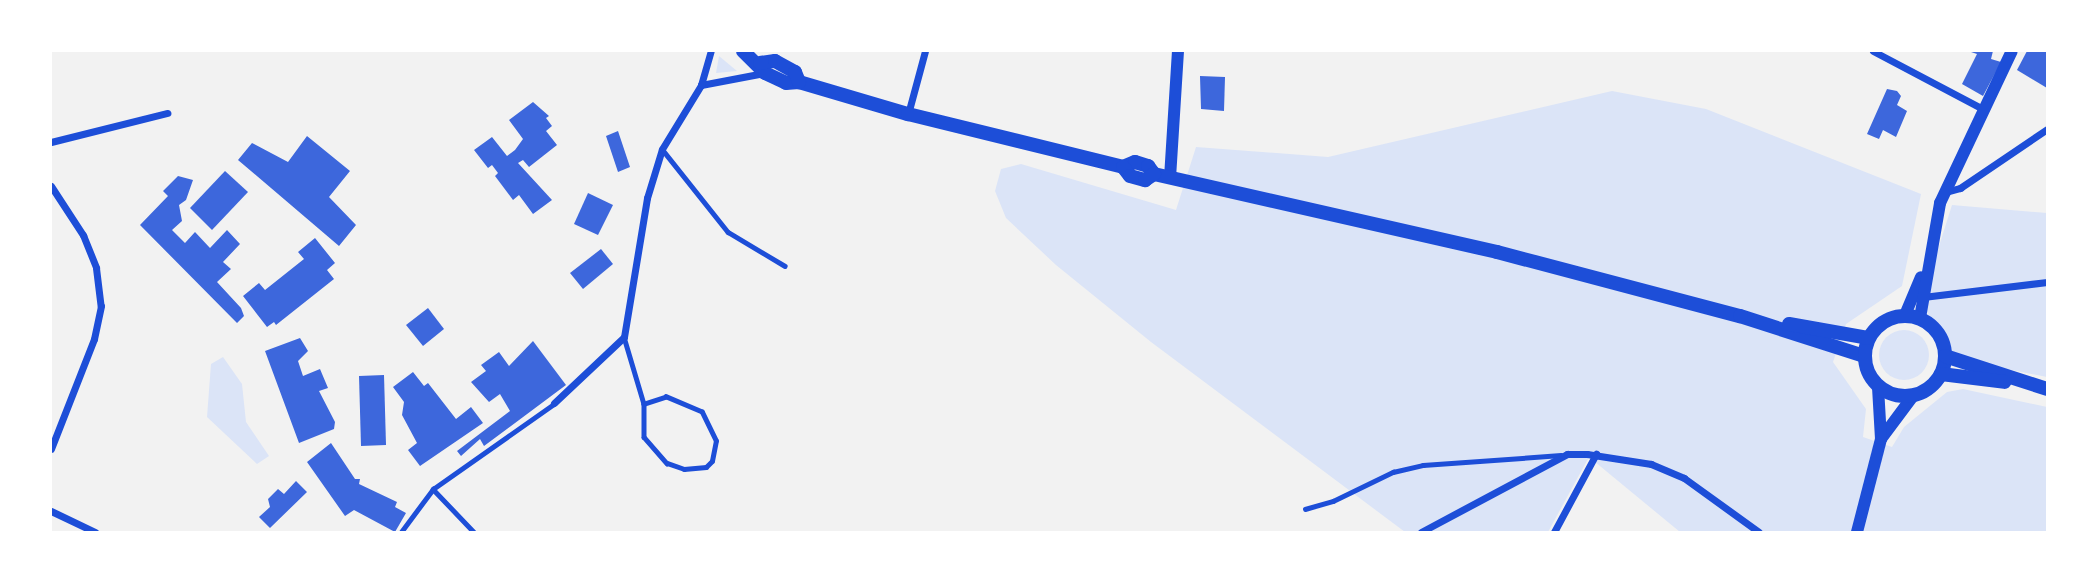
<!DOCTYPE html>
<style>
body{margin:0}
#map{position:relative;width:2098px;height:583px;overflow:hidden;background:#f2f2f2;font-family:Inter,sans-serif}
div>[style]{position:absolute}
.green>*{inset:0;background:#dbe4f7}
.round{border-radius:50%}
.building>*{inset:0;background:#3d67dc}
.service>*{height:4.5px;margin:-2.25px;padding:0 2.25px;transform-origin:2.25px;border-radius:2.25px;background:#1d4ed8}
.minor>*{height:7px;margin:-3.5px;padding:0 3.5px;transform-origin:3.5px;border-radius:3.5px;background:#1d4ed8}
.secondary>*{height:12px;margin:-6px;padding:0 6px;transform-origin:6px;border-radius:6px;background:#1d4ed8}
.primary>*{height:14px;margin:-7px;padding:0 7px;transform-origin:7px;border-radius:7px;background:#1d4ed8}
.primary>.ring{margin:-7px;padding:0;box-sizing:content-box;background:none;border:14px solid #1d4ed8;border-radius:50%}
span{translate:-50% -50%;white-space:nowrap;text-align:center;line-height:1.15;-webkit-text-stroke:5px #fff;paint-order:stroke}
.frame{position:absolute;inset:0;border:52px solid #fff;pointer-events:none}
</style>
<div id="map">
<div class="green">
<div style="clip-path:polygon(719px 56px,737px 71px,716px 73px)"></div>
<div style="clip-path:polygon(1612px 91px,1706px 109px,1921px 194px,1902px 286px,1846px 324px,1833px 362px,1866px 409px,1863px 437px,1892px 447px,1904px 427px,1947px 392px,1963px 389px,2047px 407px,2047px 532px,1680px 532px,1589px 457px,1548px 532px,1405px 532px,1151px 342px,1056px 265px,1006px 218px,995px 191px,1001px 169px,1021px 164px,1176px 210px,1196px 147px,1328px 157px)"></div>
<div style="clip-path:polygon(1952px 205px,2047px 213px,2047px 377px,1957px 359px,1921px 303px)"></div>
<div class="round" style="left:1879px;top:330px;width:50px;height:50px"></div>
<div style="clip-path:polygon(223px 357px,242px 384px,246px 422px,269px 456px,257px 464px,207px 417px,211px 364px)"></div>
</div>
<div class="building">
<div style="clip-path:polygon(1968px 51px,1993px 51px,1991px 59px,2001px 62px,1983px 96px,1962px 84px,1977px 54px)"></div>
<div style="clip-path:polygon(2027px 51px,2047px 51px,2047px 88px,2017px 70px)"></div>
<div style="clip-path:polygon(1200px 76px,1225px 77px,1224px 111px,1201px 109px)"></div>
<div style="clip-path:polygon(1887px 89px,1897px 91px,1901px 96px,1897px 105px,1907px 111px,1896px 137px,1883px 130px,1879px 139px,1867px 134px)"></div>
<div style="clip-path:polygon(533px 102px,549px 116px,546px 118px,552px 126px,546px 131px,557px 145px,529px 167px,523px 160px,518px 163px,552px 200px,533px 214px,519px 195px,513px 200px,495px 176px,498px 173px,492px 165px,488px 168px,474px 150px,492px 137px,507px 156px,515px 150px,523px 139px,509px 120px)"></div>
<div style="clip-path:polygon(618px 131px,630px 167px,618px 172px,606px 136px)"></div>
<div style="clip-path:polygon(307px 136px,350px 171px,329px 197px,356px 225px,339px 246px,238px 160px,252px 143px,288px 162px)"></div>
<div style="clip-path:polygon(225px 171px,248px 192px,212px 230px,190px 208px)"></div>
<div style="clip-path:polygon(178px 176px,193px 180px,186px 200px,179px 205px,182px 221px,172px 230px,185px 243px,195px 232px,210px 248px,227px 230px,240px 244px,223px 262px,231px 269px,217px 282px,241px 308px,244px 316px,237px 323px,140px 225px,168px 196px,163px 191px)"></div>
<div style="clip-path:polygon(588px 193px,613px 205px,598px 235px,574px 224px)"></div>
<div style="clip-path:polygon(315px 238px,335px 263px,327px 270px,334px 279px,276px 325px,274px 322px,267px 327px,243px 296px,259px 283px,265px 290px,304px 259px,298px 252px)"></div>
<div style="clip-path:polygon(601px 249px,613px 264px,583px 289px,570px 273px)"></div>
<div style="clip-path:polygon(428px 308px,444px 329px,423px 346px,406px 325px)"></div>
<div style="clip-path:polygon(300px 338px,308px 351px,298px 361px,303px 376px,320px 369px,328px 388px,319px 391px,335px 422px,334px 429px,299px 443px,265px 351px)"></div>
<div style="clip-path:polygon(533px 341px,566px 385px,484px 446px,480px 439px,461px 456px,457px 451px,510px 411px,500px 394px,489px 402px,471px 382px,486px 371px,481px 365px,499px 352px,509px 366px)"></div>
<div style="clip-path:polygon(413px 372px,424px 386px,428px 383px,456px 419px,471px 407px,483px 423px,420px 466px,408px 450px,417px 443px,402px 415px,404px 402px,393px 387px)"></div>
<div style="clip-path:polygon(384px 375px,386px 445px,361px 446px,359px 376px)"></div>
<div style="clip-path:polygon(331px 443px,355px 479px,360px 479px,359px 484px,397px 502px,395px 507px,406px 513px,395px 532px,354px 510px,345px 516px,307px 462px)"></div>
<div style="clip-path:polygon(296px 481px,307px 492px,270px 528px,259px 517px,270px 507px,268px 499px,278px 489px,284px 494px)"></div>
</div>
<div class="service">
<div style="left:662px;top:149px;width:106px;rotate:51.5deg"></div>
<div style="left:728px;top:232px;width:66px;rotate:30.8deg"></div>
<div style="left:624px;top:337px;width:70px;rotate:73.4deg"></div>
<div style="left:644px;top:404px;width:33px;rotate:90deg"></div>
<div style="left:644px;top:437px;width:35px;rotate:49deg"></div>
<div style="left:667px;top:463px;width:18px;rotate:19deg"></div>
<div style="left:684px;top:469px;width:22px;rotate:-5deg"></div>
<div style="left:706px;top:467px;width:8px;rotate:-45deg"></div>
<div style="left:712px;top:461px;width:20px;rotate:-79deg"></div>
<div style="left:716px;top:441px;width:32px;rotate:-116deg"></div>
<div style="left:702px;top:412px;width:39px;rotate:-157deg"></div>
<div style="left:666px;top:397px;width:23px;rotate:162deg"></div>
<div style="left:433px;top:489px;width:59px;rotate:46.4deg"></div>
<div style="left:1305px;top:509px;width:29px;rotate:-16deg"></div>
<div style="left:1333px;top:501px;width:67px;rotate:-25.8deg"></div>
<div style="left:1393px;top:472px;width:31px;rotate:-13deg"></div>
<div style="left:1423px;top:465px;width:138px;rotate:-4.1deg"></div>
<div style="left:401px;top:532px;width:54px;rotate:-53.3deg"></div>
<div style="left:433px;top:489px;width:148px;rotate:-35.1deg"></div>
</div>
<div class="minor">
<div style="left:1873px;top:51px;width:124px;rotate:27.8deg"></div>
<div style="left:701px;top:85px;width:64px;rotate:-10.8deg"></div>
<div style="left:908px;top:114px;width:65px;rotate:-74.9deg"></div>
<div style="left:51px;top:142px;width:120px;rotate:-14deg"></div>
<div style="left:51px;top:186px;width:59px;rotate:56.9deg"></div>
<div style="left:83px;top:235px;width:35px;rotate:68deg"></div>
<div style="left:96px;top:268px;width:38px;rotate:83deg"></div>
<div style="left:101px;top:306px;width:34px;rotate:102deg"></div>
<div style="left:94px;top:339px;width:118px;rotate:111.4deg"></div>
<div style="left:1945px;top:192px;width:16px;rotate:-15deg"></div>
<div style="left:1960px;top:188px;width:105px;rotate:-34.1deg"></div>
<div style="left:1923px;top:297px;width:125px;rotate:-6.9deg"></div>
<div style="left:554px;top:403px;width:96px;rotate:-43.3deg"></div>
<div style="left:624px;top:337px;width:141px;rotate:-80.6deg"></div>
<div style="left:647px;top:198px;width:51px;rotate:-73deg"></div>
<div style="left:662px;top:149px;width:75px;rotate:-58.6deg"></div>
<div style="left:701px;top:85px;width:35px;rotate:-74deg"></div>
<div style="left:51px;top:511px;width:49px;rotate:25.5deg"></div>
<div style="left:1421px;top:532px;width:166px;rotate:-28.1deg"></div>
<div style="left:1567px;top:454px;width:20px"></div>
<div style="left:1587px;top:454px;width:65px;rotate:8.9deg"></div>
<div style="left:1651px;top:464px;width:36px;rotate:23deg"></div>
<div style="left:1684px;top:478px;width:92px;rotate:35.8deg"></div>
<div style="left:1554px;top:532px;width:89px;rotate:-61.7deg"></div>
</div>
<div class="secondary">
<div style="left:1170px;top:178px;width:127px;rotate:-86.4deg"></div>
<div style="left:1905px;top:315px;width:41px;rotate:-67.2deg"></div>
<div style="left:1920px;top:318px;width:117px;rotate:-80.1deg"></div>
<div style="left:1940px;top:203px;width:168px;rotate:-64.7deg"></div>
<div style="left:1881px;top:439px;width:54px;rotate:-53.3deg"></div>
<div style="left:1857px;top:532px;width:96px;rotate:-75.5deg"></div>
<div style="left:1881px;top:439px;width:52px;rotate:-93.3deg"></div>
</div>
<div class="primary">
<div style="left:743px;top:51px;width:31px;rotate:45deg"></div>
<div style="left:765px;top:73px;width:23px;rotate:25deg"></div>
<div style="left:786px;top:83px;width:13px;rotate:-4deg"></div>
<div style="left:799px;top:82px;width:114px;rotate:16.4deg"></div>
<div style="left:908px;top:114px;width:221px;rotate:13.8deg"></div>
<div style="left:1123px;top:167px;width:13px;rotate:-23deg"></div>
<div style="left:1135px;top:162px;width:14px;rotate:17deg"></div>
<div style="left:1148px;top:166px;width:10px;rotate:53deg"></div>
<div style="left:1154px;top:174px;width:352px;rotate:12.8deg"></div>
<div style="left:1497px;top:252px;width:251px;rotate:14.8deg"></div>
<div style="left:1740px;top:316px;width:130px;rotate:17.9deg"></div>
<div style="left:760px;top:63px;width:15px;rotate:-8deg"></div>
<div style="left:775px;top:61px;width:23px;rotate:29deg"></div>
<div style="left:795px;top:72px;width:11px;rotate:68deg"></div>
<div style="left:1123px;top:167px;width:11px;rotate:52deg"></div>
<div style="left:1130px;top:176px;width:16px;rotate:15deg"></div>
<div style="left:1145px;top:180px;width:11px;rotate:-34deg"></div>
<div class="ring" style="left:1865px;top:316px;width:66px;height:66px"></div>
<div style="left:1789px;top:324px;width:80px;rotate:10deg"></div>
<div style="left:1945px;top:356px;width:107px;rotate:17.9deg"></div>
<div style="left:1941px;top:374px;width:64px;rotate:7.1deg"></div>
</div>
<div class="frame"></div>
</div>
